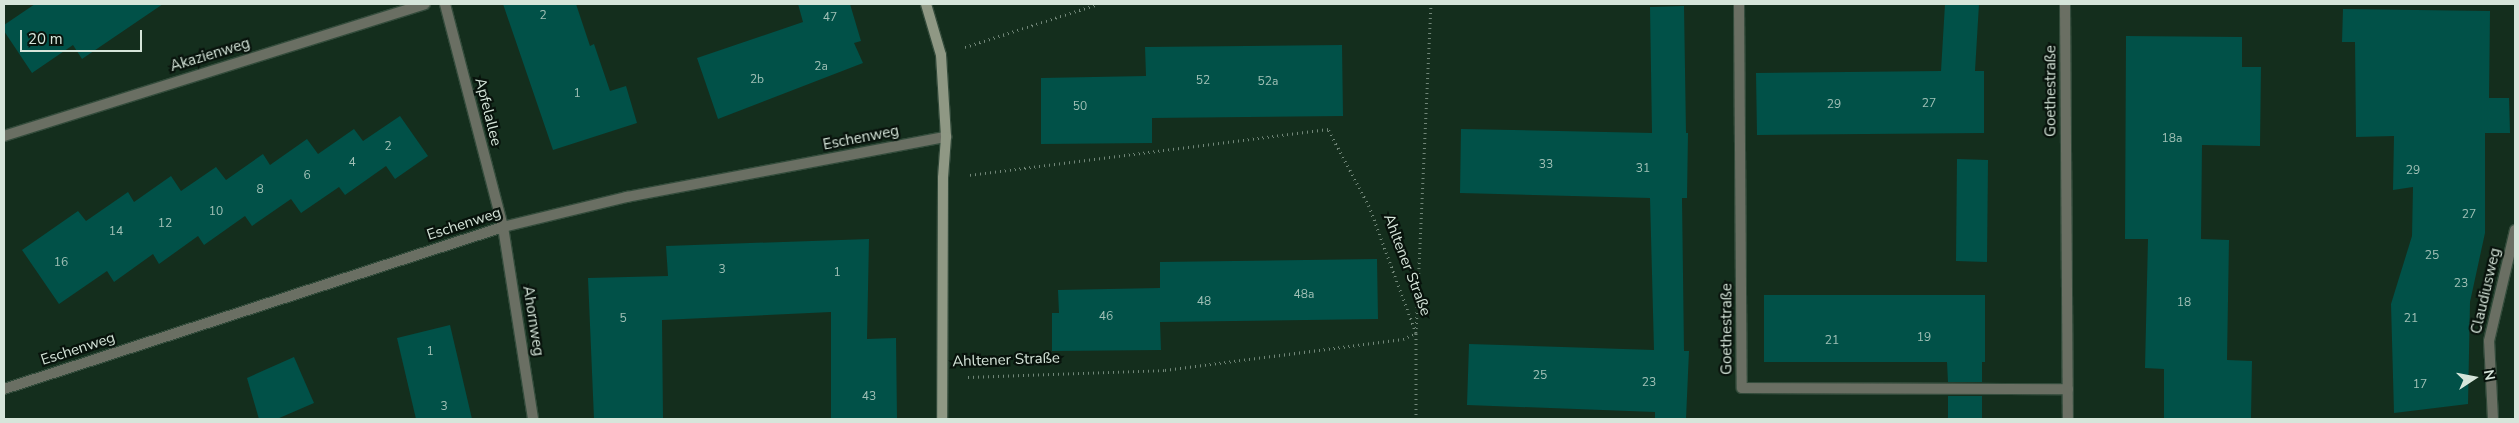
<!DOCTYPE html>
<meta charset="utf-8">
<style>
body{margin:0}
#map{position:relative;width:2519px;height:423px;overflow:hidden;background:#142e1d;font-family:"Nunito Sans",sans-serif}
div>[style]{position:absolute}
.building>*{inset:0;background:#015148}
.path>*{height:3px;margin-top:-1.5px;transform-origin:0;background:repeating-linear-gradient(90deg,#718678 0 1px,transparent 0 5px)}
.roads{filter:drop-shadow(1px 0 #334b3b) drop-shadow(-1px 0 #334b3b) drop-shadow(0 1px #334b3b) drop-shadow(0 -1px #334b3b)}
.minor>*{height:10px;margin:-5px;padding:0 5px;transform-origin:5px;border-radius:5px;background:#6a6f63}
.secondary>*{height:10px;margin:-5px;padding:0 5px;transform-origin:5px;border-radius:5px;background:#8f9884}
span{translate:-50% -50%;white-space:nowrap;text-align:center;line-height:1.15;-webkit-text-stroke:4.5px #08130c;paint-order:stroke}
.number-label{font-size:12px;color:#a1c0b6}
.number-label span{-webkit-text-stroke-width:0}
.street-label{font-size:15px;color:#d6e5da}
.frame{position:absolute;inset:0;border:5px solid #d6e5da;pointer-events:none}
.north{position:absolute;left:2449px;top:353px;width:50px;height:50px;-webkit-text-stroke:4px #08130c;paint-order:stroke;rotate:79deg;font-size:14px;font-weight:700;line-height:20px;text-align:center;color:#d6e5da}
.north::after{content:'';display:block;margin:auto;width:18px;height:22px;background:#d6e5da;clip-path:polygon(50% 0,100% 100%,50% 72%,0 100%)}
.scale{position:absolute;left:20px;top:30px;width:122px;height:22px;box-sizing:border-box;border:2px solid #d6e5da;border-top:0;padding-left:6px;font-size:15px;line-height:18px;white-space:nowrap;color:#d6e5da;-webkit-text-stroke:4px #08130c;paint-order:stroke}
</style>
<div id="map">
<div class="building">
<div style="clip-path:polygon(35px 4px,163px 4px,82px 59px,73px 45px,32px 73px,4px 31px,4px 25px)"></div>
<div style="clip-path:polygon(503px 4px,576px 4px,590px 46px,594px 44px,610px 91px,626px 86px,637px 123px,553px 150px)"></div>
<div style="clip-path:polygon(798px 4px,850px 4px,861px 41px,854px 43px,863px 63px,718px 119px,697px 58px,803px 22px)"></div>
<div style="clip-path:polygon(1945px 4px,1979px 4px,1975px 71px,1984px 71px,1984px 133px,1757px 135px,1756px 73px,1941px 71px)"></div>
<div style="clip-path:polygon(1684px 6px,1686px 133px,1688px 133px,1687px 198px,1682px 198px,1684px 351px,1689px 351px,1686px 419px,1655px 419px,1655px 412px,1467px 405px,1469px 344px,1654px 350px,1650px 198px,1460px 193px,1461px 129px,1652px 133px,1650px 7px)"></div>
<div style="clip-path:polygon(2343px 9px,2490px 11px,2489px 98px,2509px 98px,2510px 133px,2485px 133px,2485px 233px,2470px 302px,2468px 404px,2394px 413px,2391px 304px,2412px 236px,2413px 187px,2393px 190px,2394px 136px,2356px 137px,2355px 42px,2342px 42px)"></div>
<div style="clip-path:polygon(2126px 36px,2242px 37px,2242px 67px,2261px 67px,2260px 146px,2202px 145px,2201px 239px,2229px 240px,2227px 360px,2252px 361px,2251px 419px,2164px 419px,2164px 369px,2145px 368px,2148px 239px,2125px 239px)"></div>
<div style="clip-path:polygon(1342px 45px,1343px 116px,1152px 118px,1152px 143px,1041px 144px,1041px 78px,1146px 76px,1145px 47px)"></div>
<div style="clip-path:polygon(400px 116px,428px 156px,395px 179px,386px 166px,345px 195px,339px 187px,301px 213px,291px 199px,252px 226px,245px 216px,204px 245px,198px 236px,159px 264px,153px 254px,114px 282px,107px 271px,59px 304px,22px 250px,78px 211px,86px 221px,128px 192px,134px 202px,171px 176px,181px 191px,216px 167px,226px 180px,263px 154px,270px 165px,307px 139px,318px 154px,354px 129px,363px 141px)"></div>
<div style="clip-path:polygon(1957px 159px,1988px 160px,1987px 262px,1956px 261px)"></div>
<div style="clip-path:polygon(869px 239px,867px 339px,896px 338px,897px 419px,831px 419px,831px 312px,662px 320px,663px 419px,594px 419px,588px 278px,668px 276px,666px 246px)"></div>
<div style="clip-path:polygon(1377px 259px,1378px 319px,1160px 322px,1161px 350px,1052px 351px,1052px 313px,1059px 313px,1058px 290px,1160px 288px,1160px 262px)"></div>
<div style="clip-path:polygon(1764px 295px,1985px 295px,1985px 362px,1982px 362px,1982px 382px,1948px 382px,1947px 362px,1764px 362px)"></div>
<div style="clip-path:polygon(450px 325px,472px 419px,416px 419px,397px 338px)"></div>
<div style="clip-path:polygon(294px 357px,314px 403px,277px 419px,259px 419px,247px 378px)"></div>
<div style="clip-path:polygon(1948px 396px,1982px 396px,1982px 419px,1948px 419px)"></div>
</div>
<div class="path">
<div style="left:965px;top:47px;width:140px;rotate:-17.9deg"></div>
<div style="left:968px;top:377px;width:197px;rotate:-2deg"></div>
<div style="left:1165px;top:370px;width:240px;rotate:-7.4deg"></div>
<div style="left:1403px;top:339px;width:14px;rotate:-25deg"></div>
<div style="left:1416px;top:333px;width:135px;rotate:-110.3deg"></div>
<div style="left:1369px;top:206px;width:87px;rotate:-118deg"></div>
<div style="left:1328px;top:129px;width:361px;rotate:172.7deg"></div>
<div style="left:1416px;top:419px;width:86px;rotate:-90deg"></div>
<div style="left:1416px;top:333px;width:329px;rotate:-87.4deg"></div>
</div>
<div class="roads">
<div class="minor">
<div style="left:445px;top:4px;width:230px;rotate:75.4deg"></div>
<div style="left:503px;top:227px;width:194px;rotate:81.1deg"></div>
<div style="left:1739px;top:4px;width:384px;rotate:89.6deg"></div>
<div style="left:1742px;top:388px;width:326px;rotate:0.2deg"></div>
<div style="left:2065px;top:4px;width:415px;rotate:89.6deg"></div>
<div style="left:4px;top:136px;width:441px;rotate:-17.4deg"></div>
<div style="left:4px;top:389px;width:525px;rotate:-17.99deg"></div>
<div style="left:503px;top:227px;width:128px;rotate:-13.6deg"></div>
<div style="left:627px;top:197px;width:325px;rotate:-10.7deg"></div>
<div style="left:2493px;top:419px;width:78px;rotate:-92.9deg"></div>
<div style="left:2489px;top:341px;width:114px;rotate:-76.8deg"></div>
</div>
<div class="secondary">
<div style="left:926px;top:4px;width:53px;rotate:73.6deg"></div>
<div style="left:941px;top:55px;width:82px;rotate:86.5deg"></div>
<div style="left:946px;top:137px;width:41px;rotate:94.2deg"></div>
<div style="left:943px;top:178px;width:241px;rotate:90.2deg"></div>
</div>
</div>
<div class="number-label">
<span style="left:543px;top:16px">2</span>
<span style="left:830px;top:18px">47</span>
<span style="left:821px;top:67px">2a</span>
<span style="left:757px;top:80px">2b</span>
<span style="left:1203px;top:81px">52</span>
<span style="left:1268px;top:82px">52a</span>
<span style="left:577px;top:94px">1</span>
<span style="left:1929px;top:104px">27</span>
<span style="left:1834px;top:105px">29</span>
<span style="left:1080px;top:107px">50</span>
<span style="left:2172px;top:139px">18a</span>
<span style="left:388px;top:147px">2</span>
<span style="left:352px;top:163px">4</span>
<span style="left:1546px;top:165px">33</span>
<span style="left:1643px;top:169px">31</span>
<span style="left:2413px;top:171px">29</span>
<span style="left:307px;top:176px">6</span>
<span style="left:260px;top:190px">8</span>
<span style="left:216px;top:212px">10</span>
<span style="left:2469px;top:215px">27</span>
<span style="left:165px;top:224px">12</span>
<span style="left:116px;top:232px">14</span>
<span style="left:2432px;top:256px">25</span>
<span style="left:61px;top:263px">16</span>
<span style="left:722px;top:270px">3</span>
<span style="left:837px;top:273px">1</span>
<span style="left:2461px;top:284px">23</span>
<span style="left:1304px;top:295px">48a</span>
<span style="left:1204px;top:302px">48</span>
<span style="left:2184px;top:303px">18</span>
<span style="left:1106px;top:317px">46</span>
<span style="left:623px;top:319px">5</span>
<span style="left:2411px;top:319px">21</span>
<span style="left:1924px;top:338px">19</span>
<span style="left:1832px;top:341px">21</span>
<span style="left:430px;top:352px">1</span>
<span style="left:1540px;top:376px">25</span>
<span style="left:1649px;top:383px">23</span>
<span style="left:2420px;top:385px">17</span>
<span style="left:869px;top:397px">43</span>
<span style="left:444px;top:407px">3</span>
</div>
<div class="street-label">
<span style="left:210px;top:55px;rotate:-17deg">Akazienweg</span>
<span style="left:2051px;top:91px;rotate:-90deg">Goethestraße</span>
<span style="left:488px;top:112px;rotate:76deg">Apfelallee</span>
<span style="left:861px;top:138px;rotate:-11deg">Eschenweg</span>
<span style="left:464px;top:224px;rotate:-18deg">Eschenweg</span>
<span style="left:1407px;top:265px;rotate:69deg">Ahltener Straße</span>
<span style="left:2486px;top:291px;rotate:-77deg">Claudiusweg</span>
<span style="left:533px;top:321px;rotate:81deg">Ahornweg</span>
<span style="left:1727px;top:329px;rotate:-90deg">Goethestraße</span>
<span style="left:78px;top:349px;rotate:-18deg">Eschenweg</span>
<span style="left:1006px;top:360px;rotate:-2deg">Ahltener Straße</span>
</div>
<div class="frame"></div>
<div class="north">N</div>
<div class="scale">20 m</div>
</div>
